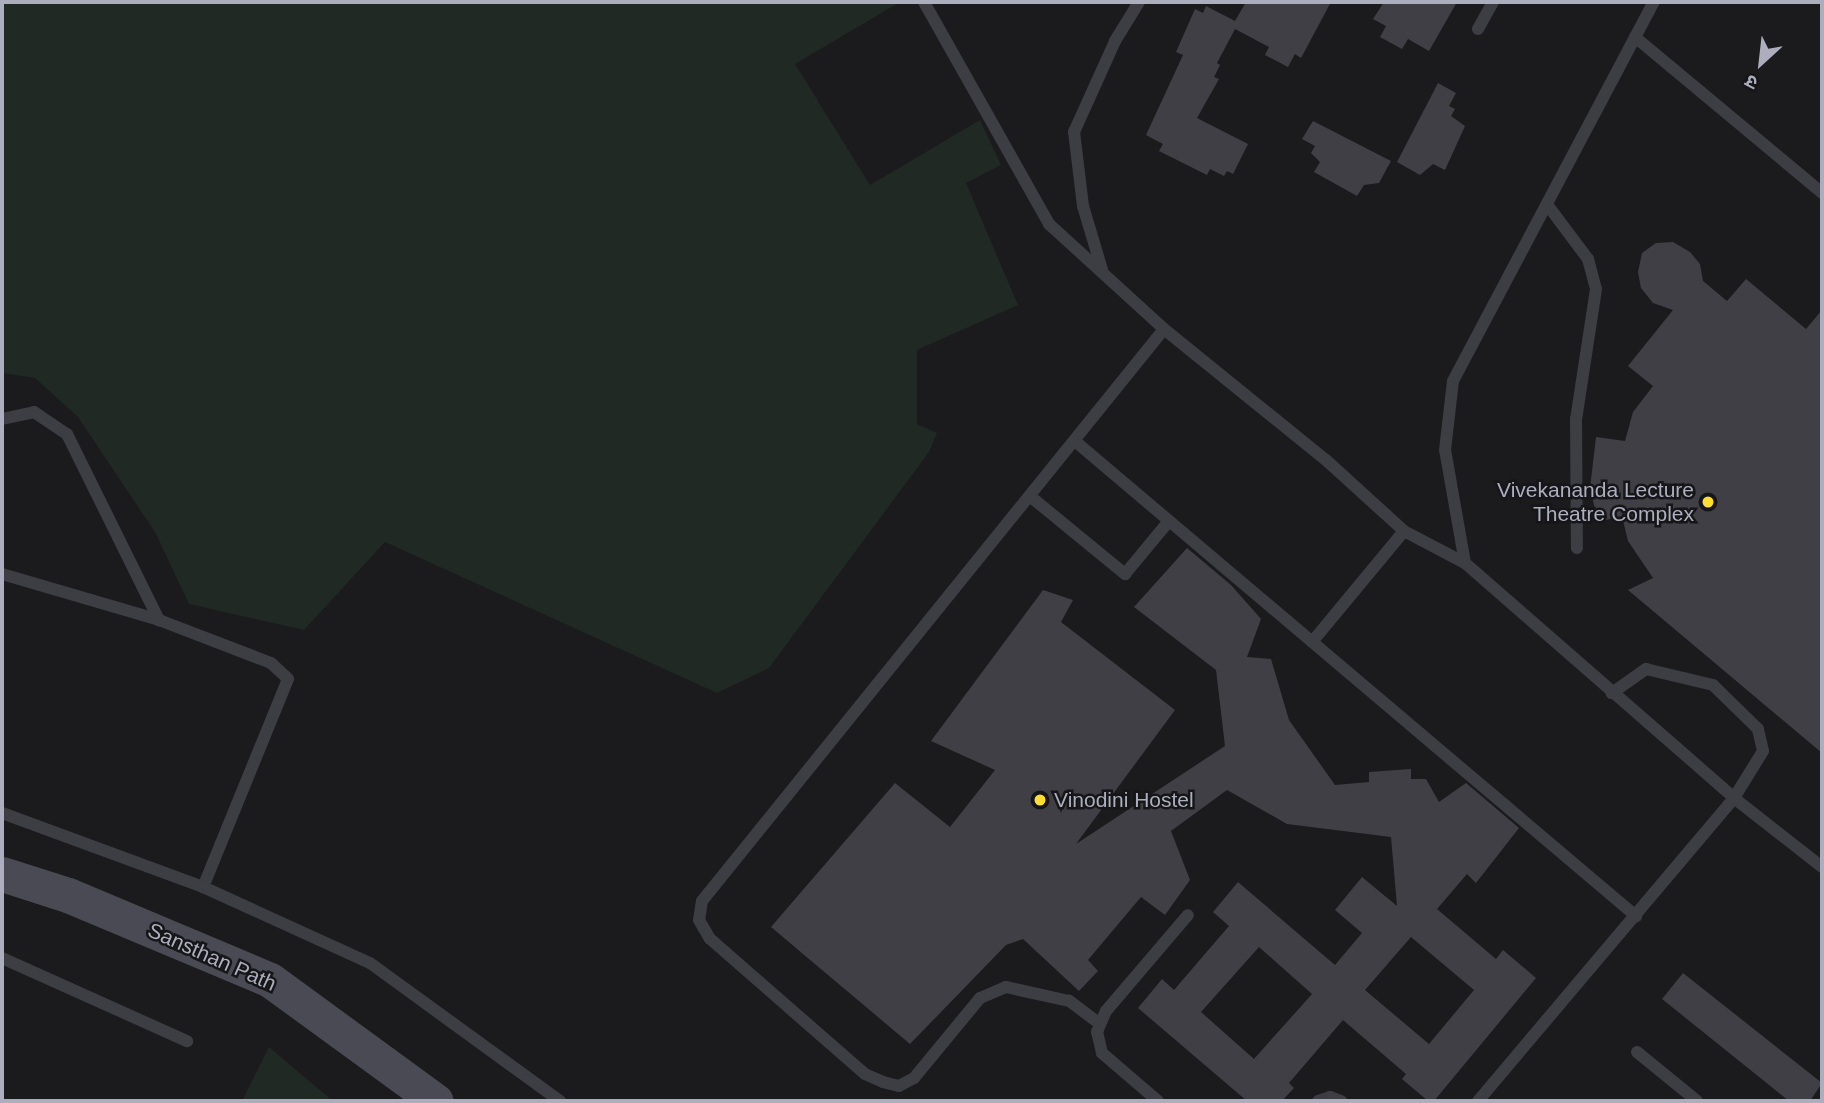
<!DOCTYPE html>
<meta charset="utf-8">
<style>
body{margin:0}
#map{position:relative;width:1824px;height:1103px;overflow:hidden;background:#1b1a1d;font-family:Arial,"Noto Sans Devanagari",sans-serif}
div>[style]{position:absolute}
.green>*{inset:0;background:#202923}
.building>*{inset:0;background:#403f45}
.lane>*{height:12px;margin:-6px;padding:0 6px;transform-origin:6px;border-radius:6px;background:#3d3d44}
.secondary>*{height:35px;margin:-17.5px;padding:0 17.5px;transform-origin:17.5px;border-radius:17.5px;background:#494a53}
.dots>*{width:19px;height:19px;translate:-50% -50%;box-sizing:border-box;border:4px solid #161518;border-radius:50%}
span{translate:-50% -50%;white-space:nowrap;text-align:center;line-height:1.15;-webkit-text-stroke:5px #161518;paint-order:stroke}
.poi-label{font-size:21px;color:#acaebd}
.right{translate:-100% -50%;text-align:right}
.left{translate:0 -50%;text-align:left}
.street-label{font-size:21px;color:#acaebd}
.frame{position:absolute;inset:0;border:4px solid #acaebd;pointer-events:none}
.north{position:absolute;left:1726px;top:28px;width:70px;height:70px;-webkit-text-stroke:5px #161518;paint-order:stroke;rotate:207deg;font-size:19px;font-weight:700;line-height:28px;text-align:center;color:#acaebd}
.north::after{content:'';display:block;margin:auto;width:24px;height:32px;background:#acaebd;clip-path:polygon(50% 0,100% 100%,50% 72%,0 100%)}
</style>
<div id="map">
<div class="green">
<div style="clip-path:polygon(2px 2px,900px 2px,795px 64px,870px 185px,980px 120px,1001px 165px,966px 183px,1018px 305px,917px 350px,917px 424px,937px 433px,929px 452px,769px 668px,717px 693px,385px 542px,304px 630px,189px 604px,155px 532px,78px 417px,35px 378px,2px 373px)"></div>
<div style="clip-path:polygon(269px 1047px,333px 1101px,242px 1101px)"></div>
</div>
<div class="building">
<div style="clip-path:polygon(1246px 2px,1331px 2px,1301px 58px,1295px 54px,1288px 67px,1265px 55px,1269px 47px,1235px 29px,1217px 63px,1220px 65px,1214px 77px,1219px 79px,1197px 118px,1248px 144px,1233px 174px,1227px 171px,1224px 176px,1210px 169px,1207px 175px,1159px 151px,1163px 144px,1146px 135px,1183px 55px,1176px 52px,1195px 9px,1203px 13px,1206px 6px,1235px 21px)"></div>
<div style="clip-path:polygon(1384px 2px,1457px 2px,1429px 51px,1408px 39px,1402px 49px,1380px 37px,1386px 26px,1373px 19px)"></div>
<div style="clip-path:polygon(1438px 83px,1456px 93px,1449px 106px,1455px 109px,1451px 116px,1465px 126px,1445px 170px,1433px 164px,1420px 175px,1397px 162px)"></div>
<div style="clip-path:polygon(1313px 121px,1391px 161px,1379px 183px,1364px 185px,1357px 196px,1314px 172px,1320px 162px,1311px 153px,1315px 146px,1302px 139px)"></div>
<div style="clip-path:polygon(1673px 242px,1690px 252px,1700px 264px,1703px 281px,1727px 301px,1746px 279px,1806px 329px,1822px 310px,1822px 753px,1628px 590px,1653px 578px,1628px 541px,1622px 516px,1598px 522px,1590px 488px,1596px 437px,1625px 441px,1633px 412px,1653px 386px,1628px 366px,1673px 310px,1653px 303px,1641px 288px,1638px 272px,1642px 253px,1656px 243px)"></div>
<div style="clip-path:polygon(evenodd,1187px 548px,1231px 585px,1261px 619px,1247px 657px,1271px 659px,1289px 720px,1335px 785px,1369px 782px,1369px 772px,1411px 769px,1411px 779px,1426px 779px,1439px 802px,1466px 783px,1519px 828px,1476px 883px,1467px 874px,1437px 909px,1496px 959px,1503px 950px,1536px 978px,1434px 1101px,1428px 1101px,1402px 1079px,1406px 1074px,1343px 1020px,1289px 1083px,1294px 1088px,1282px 1101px,1247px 1101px,1138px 1008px,1162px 979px,1174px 990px,1229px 926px,1213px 912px,1238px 882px,1335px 965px,1362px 933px,1335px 910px,1362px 877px,1397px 906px,1391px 837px,1287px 824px,1227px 790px,1171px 831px,1190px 880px,1165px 915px,1141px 897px,1088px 960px,1098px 971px,1079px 991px,1023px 939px,1006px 945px,910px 1044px,771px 927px,895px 783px,950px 827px,995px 770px,931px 741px,1043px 590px,1073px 600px,1061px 622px,1175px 710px,1076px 844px,1225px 746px,1216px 670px,1134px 607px,1187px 548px,1411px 937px,1474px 990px,1429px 1044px,1365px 990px,1411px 937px,1187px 548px,1259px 947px,1312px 994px,1254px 1059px,1201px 1012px,1259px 947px)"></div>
<div style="clip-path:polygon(1683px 973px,1822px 1083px,1810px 1101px,1789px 1101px,1662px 999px)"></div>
</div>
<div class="lane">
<div style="left:924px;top:2px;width:255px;rotate:60.6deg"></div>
<div style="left:1049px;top:224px;width:156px;rotate:42.4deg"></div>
<div style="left:1164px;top:329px;width:208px;rotate:39deg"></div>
<div style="left:1326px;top:460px;width:105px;rotate:42.3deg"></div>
<div style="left:1404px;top:531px;width:69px;rotate:27.7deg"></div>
<div style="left:1465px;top:563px;width:357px;rotate:41.1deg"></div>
<div style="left:1734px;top:798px;width:112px;rotate:38.1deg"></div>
<div style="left:1478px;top:29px;width:31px;rotate:-61deg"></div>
<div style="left:1635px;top:37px;width:244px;rotate:39.8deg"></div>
<div style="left:1549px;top:207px;width:65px;rotate:53.1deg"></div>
<div style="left:1588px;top:259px;width:31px;rotate:75deg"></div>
<div style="left:1596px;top:289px;width:132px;rotate:98.7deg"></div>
<div style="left:1576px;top:419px;width:129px;rotate:89.6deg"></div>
<div style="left:1103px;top:273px;width:70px;rotate:-106.6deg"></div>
<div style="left:1083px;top:206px;width:75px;rotate:-96.9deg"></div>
<div style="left:1074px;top:132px;width:100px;rotate:-65.7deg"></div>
<div style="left:1115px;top:41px;width:46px;rotate:-58.4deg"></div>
<div style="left:2px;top:419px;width:33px;rotate:-12deg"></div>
<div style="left:34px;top:412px;width:40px;rotate:34deg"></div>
<div style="left:67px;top:434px;width:208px;rotate:63.7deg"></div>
<div style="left:1076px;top:442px;width:734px;rotate:40.25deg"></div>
<div style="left:1031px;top:497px;width:122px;rotate:39.3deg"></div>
<div style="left:1125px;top:574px;width:69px;rotate:-50.3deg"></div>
<div style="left:1465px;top:563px;width:115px;rotate:-100deg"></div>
<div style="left:1445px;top:450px;width:69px;rotate:-83.4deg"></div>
<div style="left:1453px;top:381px;width:429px;rotate:-62.1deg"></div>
<div style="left:2px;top:574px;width:164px;rotate:16.3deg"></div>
<div style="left:159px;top:620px;width:120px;rotate:21deg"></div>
<div style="left:271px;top:663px;width:23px;rotate:43deg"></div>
<div style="left:288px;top:679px;width:225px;rotate:112.2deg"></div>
<div style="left:1312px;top:642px;width:144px;rotate:-50.3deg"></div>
<div style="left:2px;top:813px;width:214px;rotate:20.2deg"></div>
<div style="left:203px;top:887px;width:183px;rotate:24.5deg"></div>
<div style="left:370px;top:963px;width:235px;rotate:36deg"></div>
<div style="left:2px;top:958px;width:203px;rotate:24.2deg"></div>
<div style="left:1100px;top:1024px;width:39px;rotate:-143deg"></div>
<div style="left:1069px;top:1001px;width:65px;rotate:-167.5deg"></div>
<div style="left:1006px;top:987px;width:28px;rotate:157deg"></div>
<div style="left:980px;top:998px;width:104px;rotate:129.5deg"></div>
<div style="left:914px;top:1078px;width:17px;rotate:152deg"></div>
<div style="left:899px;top:1086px;width:16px;rotate:-166deg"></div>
<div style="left:883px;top:1082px;width:20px;rotate:-156deg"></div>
<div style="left:865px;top:1074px;width:206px;rotate:-138.9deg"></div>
<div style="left:710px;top:939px;width:22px;rotate:-120deg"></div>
<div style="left:699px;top:920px;width:19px;rotate:-81deg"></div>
<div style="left:702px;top:901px;width:735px;rotate:-51.07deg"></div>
<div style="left:1637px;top:1052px;width:77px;rotate:39.2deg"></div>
<div style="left:1158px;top:1101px;width:74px;rotate:-139.4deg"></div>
<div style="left:1102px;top:1053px;width:22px;rotate:-103deg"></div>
<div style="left:1097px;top:1032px;width:23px;rotate:-67deg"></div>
<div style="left:1106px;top:1011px;width:126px;rotate:-49.5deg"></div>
<div style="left:1318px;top:1101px;width:13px;rotate:-18deg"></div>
<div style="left:1330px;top:1097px;width:12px;rotate:20deg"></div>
<div style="left:1478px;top:1101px;width:397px;rotate:-49.8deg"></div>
<div style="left:1734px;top:798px;width:55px;rotate:-58.3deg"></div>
<div style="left:1763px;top:751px;width:23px;rotate:-103deg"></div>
<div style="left:1758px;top:729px;width:63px;rotate:-135.6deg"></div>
<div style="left:1713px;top:685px;width:69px;rotate:-166.6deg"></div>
<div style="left:1646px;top:669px;width:42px;rotate:144.8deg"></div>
</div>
<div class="secondary">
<div style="left:2px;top:874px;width:69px;rotate:17.7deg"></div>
<div style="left:68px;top:895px;width:219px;rotate:22.8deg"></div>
<div style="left:270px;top:980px;width:205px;rotate:36.1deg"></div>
</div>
<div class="dots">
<div style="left:1708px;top:502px;background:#ffde31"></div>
<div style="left:1040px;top:800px;background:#ffde31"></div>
</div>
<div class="poi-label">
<span class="right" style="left:1694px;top:502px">Vivekananda Lecture<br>Theatre Complex</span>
<span class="left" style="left:1054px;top:800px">Vinodini Hostel</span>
</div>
<div class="street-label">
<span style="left:212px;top:957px;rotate:24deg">Sansthan Path</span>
</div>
<div class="frame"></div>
<div class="north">उ</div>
</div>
